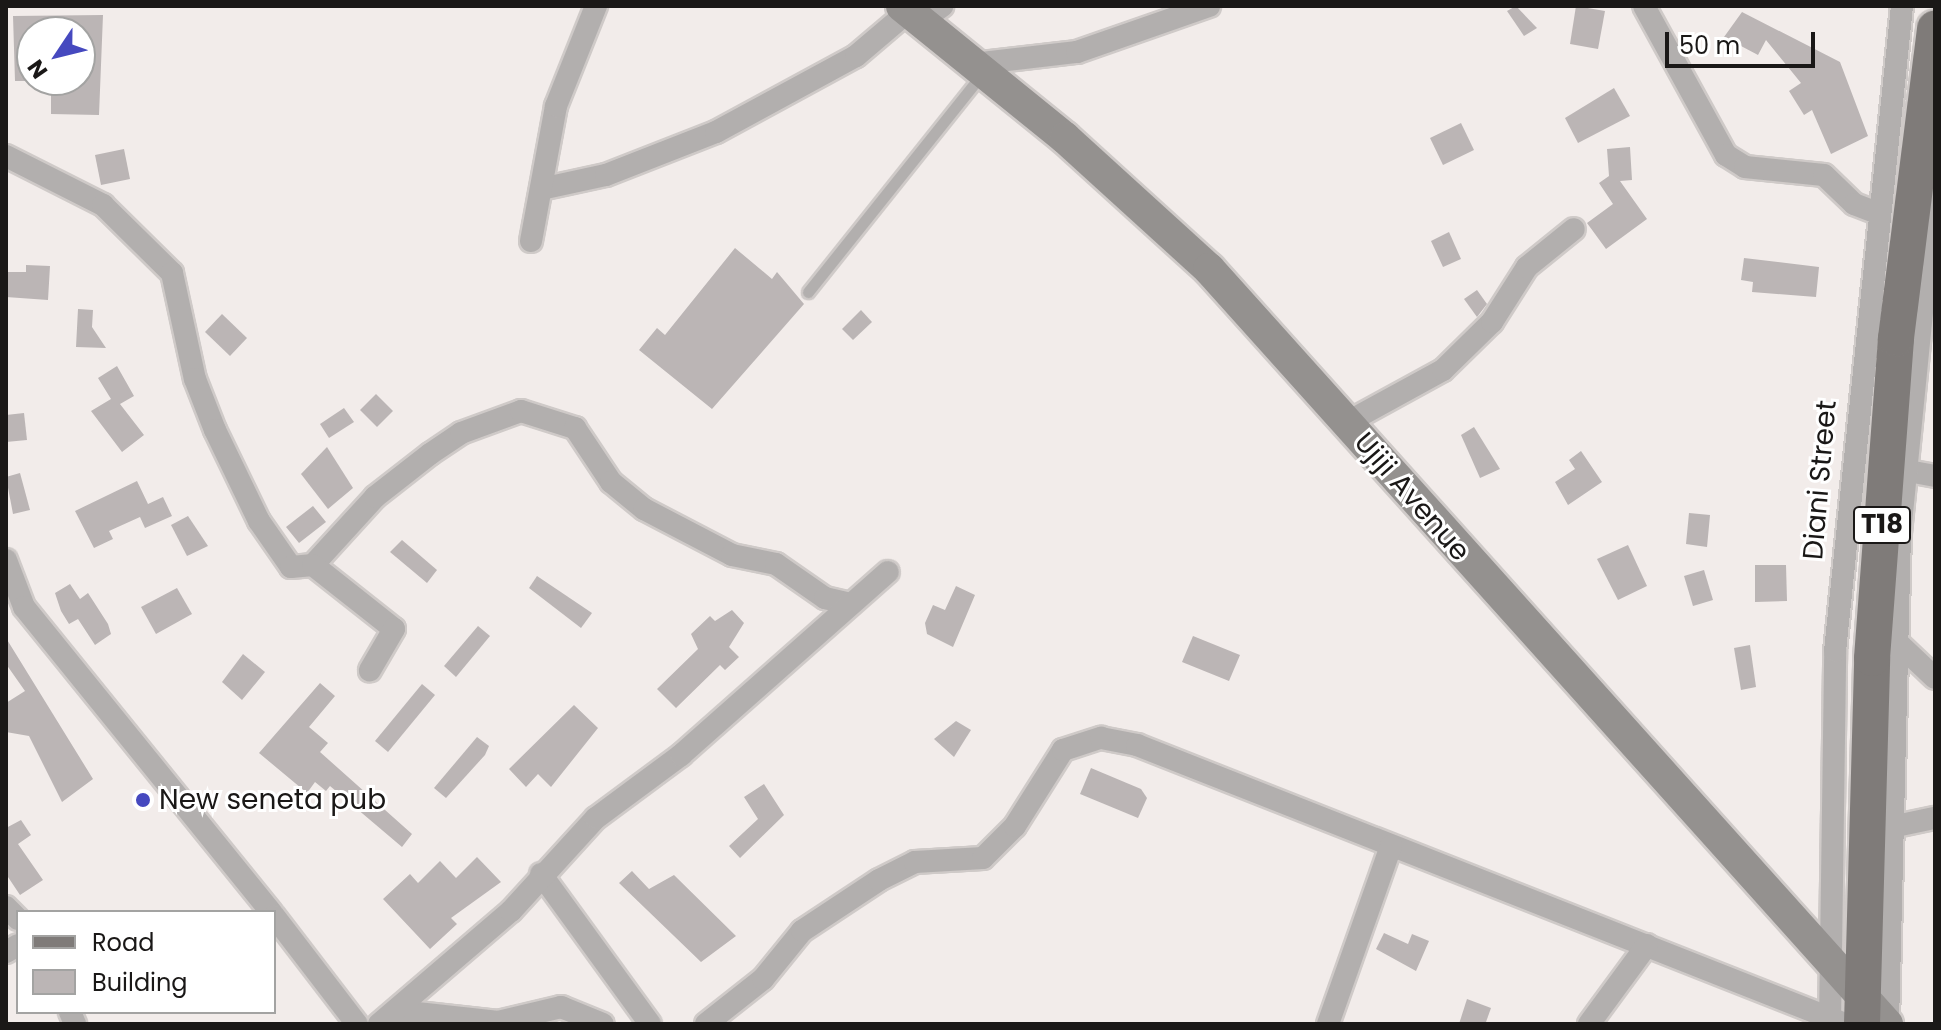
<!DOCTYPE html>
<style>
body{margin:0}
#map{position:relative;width:1941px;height:1030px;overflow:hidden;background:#f2ecea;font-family:Poppins,sans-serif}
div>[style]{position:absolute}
.building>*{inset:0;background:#bbb5b5}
.roads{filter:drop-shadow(2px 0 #cfcac8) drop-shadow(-2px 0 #cfcac8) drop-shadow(0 2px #cfcac8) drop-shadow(0 -2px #cfcac8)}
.lane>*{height:11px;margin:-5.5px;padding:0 5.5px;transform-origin:5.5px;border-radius:5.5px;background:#b2afae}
.street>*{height:22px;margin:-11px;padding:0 11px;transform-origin:11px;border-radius:11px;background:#b2afae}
.secondary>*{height:32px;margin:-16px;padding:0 16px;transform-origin:16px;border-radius:16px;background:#94918f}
.primary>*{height:36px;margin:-18px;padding:0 18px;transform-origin:18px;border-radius:18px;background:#7f7b79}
.dots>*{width:22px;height:22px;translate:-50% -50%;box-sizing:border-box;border:4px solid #fff;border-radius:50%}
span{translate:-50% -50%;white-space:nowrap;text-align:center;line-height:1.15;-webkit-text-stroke:6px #fff;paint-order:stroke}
.shield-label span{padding:2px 6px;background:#fff;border:2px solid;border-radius:6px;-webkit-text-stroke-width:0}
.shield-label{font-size:26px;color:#1a1817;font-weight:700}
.street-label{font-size:28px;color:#1a1817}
.poi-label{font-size:28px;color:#1a1817}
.left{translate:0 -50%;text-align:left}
.frame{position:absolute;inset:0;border:8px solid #1a1817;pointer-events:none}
.legend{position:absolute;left:16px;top:910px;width:260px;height:104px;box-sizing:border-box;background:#fff;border:2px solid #a3a3a2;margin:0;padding:10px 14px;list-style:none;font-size:24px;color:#1a1817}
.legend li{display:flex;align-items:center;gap:16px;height:40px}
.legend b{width:40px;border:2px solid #a3a3a2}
.north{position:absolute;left:16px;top:16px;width:80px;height:80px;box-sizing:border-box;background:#fff;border:2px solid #a3a3a2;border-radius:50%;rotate:235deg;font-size:22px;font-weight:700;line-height:32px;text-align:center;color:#1a1817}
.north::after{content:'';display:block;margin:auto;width:28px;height:36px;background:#4649bf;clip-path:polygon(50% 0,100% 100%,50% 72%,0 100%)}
.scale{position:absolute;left:1665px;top:32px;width:150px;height:36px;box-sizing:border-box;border:4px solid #1a1817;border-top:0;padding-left:10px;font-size:24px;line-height:28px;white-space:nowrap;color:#1a1817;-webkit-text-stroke:6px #fff;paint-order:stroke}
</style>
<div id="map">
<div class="building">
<div style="clip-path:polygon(1516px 6px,1537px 28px,1524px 36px,1507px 11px)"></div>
<div style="clip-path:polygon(1576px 6px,1605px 11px,1598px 49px,1570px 44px)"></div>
<div style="clip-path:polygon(1742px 12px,1840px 62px,1868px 136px,1831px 154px,1812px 110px,1804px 115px,1789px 91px,1801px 83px,1766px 40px,1758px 55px,1724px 37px)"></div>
<div style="clip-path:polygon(103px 15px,99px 115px,51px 114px,51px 80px,80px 80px,80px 32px,32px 32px,32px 81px,15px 81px,13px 16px)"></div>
<div style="clip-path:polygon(1614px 88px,1630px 116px,1578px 143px,1565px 118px)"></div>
<div style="clip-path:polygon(1461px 123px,1474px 150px,1443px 165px,1430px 138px)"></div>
<div style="clip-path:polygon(1630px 147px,1632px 180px,1620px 181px,1647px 219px,1606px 249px,1587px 223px,1613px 204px,1599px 183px,1609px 176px,1607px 149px)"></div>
<div style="clip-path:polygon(124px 149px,130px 179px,101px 185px,95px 155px)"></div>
<div style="clip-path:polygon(1449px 232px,1461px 259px,1443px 267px,1431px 241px)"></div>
<div style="clip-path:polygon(735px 248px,772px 279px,777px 272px,804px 304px,712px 409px,639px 350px,657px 328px,665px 335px)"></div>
<div style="clip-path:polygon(1744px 258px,1819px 267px,1816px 297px,1752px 292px,1753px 282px,1741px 280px)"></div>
<div style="clip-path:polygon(26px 265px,50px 266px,48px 300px,6px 297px,6px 272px,26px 272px)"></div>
<div style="clip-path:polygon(1477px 290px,1487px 304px,1477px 317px,1464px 299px)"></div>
<div style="clip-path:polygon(78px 309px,93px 310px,92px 327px,106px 348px,76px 347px)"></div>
<div style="clip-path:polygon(861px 310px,872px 322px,853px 340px,842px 329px)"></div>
<div style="clip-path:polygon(222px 314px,247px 338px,230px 356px,205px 332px)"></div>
<div style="clip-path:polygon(117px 366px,134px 396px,120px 404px,144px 435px,122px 452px,91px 411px,111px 399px,98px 378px)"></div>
<div style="clip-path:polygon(376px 394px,393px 411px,377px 427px,360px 410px)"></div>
<div style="clip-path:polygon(344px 408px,354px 422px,329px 438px,320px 424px)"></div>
<div style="clip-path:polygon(24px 413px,27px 440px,6px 442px,6px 415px)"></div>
<div style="clip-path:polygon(1474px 427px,1500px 469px,1480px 478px,1461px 435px)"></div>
<div style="clip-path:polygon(327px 447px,353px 488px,328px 509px,301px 474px)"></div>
<div style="clip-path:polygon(1581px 451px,1602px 482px,1568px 505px,1555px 482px,1575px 469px,1569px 460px)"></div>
<div style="clip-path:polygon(20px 473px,30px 510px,13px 514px,6px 477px)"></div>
<div style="clip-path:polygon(137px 481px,148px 504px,163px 497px,172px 516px,145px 528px,140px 517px,109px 531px,113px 539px,94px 548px,75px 511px)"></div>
<div style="clip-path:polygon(313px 506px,326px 522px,299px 543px,286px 527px)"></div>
<div style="clip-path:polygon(1689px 513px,1710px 515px,1707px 547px,1686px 544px)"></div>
<div style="clip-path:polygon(188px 516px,208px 546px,187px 556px,171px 525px)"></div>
<div style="clip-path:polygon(402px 540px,437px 570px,427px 583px,390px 552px)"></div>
<div style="clip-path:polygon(1628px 545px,1647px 586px,1618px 600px,1597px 559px)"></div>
<div style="clip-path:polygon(1755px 565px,1786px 565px,1787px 601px,1755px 602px)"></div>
<div style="clip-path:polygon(1704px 570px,1713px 600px,1693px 606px,1684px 576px)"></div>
<div style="clip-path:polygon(537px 576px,592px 613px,581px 628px,529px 588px)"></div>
<div style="clip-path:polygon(70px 584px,80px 599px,88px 593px,108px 624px,111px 634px,95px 645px,78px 619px,69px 624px,61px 611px,55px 593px)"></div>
<div style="clip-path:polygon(956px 586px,975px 595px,953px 647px,927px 634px,925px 623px,933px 605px,945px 610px)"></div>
<div style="clip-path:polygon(177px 588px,192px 614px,156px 634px,141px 607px)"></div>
<div style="clip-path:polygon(732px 610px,744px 623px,729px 647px,739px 657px,725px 670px,720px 665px,676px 708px,657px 689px,698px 649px,691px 634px,710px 616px,715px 621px)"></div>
<div style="clip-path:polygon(478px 626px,490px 636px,456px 677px,444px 666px)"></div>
<div style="clip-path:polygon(1193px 636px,1240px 655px,1229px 681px,1182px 662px)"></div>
<div style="clip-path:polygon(6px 638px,93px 779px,62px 802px,29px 736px,6px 732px,6px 703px,25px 691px,6px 664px)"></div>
<div style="clip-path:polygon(1750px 645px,1756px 687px,1741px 690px,1734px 648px)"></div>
<div style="clip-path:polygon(243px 654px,265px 672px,242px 700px,222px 682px)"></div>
<div style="clip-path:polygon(320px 683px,335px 696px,309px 727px,328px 743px,320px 752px,412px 834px,402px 847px,330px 786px,326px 791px,315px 782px,307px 793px,259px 753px)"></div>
<div style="clip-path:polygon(422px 684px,435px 695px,388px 752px,375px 741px)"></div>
<div style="clip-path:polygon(574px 705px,598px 728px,551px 787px,538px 774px,526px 787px,509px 769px)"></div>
<div style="clip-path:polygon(956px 721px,971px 730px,954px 757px,934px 739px)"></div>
<div style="clip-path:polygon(477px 737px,489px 746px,485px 755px,446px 798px,434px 788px)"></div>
<div style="clip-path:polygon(1091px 768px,1141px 789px,1147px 798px,1138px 818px,1080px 794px)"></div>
<div style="clip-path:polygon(764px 784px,784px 815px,740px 858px,729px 846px,758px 819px,744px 797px)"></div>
<div style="clip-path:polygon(21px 820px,31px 835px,18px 844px,43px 880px,20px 895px,6px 874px,6px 828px)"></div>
<div style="clip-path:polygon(477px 857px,501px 882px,451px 918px,457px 924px,430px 949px,383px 899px,410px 874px,418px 883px,440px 861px,456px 878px)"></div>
<div style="clip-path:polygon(632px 871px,649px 889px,674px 875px,736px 936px,701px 962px,619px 883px)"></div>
<div style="clip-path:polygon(1384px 933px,1408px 944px,1412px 934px,1429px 941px,1416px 971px,1376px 949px)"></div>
<div style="clip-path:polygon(1467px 999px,1491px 1008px,1486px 1022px,1459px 1024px)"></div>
</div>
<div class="roads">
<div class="lane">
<div style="left:808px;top:292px;width:280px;rotate:-51.4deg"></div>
</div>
<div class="street">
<div style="left:1644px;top:6px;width:170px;rotate:61.2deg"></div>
<div style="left:1726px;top:155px;width:22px;rotate:32deg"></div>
<div style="left:1745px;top:167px;width:79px;rotate:5.8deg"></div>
<div style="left:1824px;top:175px;width:42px;rotate:44deg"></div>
<div style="left:1854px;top:204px;width:25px;rotate:21deg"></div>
<div style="left:923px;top:20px;width:24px;rotate:-36deg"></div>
<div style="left:973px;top:64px;width:105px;rotate:-6.6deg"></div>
<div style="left:1077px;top:52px;width:140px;rotate:-19.2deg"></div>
<div style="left:6px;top:156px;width:109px;rotate:26.8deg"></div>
<div style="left:103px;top:205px;width:97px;rotate:44.6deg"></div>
<div style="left:172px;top:273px;width:108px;rotate:77.8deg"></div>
<div style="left:195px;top:379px;width:55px;rotate:68.6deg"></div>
<div style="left:215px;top:430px;width:101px;rotate:64.2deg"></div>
<div style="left:259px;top:521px;width:56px;rotate:55.2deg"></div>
<div style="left:291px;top:567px;width:22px;rotate:-5deg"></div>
<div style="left:313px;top:565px;width:92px;rotate:-47.6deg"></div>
<div style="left:375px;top:497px;width:70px;rotate:-38deg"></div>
<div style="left:430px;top:454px;width:37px;rotate:-34deg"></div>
<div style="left:461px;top:433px;width:64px;rotate:-20.1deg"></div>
<div style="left:521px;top:411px;width:57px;rotate:17.5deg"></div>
<div style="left:575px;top:428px;width:65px;rotate:56.3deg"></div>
<div style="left:611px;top:482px;width:43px;rotate:39.3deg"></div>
<div style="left:644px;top:509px;width:99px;rotate:27.6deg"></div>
<div style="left:732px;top:555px;width:45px;rotate:11.6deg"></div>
<div style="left:776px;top:564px;width:60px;rotate:34.8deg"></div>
<div style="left:825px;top:598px;width:23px;rotate:13deg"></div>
<div style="left:541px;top:189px;width:66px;rotate:-12.2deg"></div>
<div style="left:606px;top:175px;width:118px;rotate:-21.4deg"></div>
<div style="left:716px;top:132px;width:159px;rotate:-28.5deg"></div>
<div style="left:856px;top:56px;width:70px;rotate:-40.3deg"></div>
<div style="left:531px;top:241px;width:137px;rotate:-79.5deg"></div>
<div style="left:556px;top:106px;width:108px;rotate:-68.2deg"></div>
<div style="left:1348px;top:422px;width:108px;rotate:-28.7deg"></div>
<div style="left:1443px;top:370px;width:69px;rotate:-44.4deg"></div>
<div style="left:1492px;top:322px;width:65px;rotate:-57.5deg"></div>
<div style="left:1527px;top:267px;width:60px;rotate:-39deg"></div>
<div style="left:1892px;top:468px;width:44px;rotate:10.5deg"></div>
<div style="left:6px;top:560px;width:50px;rotate:69deg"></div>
<div style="left:24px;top:607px;width:392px;rotate:51deg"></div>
<div style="left:313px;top:565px;width:103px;rotate:38.3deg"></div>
<div style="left:394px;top:629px;width:48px;rotate:120.3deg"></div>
<div style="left:1900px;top:645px;width:48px;rotate:43.3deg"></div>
<div style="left:1896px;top:826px;width:40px;rotate:-12deg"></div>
<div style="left:541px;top:874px;width:185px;rotate:54deg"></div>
<div style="left:6px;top:907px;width:17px;rotate:45deg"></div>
<div style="left:274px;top:916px;width:136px;rotate:52.5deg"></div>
<div style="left:6px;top:952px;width:14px;rotate:-30deg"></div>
<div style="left:399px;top:1011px;width:100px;rotate:6.3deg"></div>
<div style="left:498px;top:1022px;width:65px;rotate:-13.4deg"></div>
<div style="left:561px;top:1007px;width:45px;rotate:22deg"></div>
<div style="left:70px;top:1012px;width:13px;rotate:67deg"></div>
<div style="left:379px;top:1024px;width:174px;rotate:-40.6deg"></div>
<div style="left:511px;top:911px;width:126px;rotate:-47.6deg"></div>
<div style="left:596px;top:818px;width:106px;rotate:-36.5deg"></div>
<div style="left:681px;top:755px;width:276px;rotate:-41.5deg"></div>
<div style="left:706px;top:1024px;width:73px;rotate:-38.3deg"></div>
<div style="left:763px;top:979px;width:62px;rotate:-50.9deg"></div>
<div style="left:802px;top:931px;width:92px;rotate:-33.5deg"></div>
<div style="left:879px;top:880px;width:40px;rotate:-26.6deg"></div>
<div style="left:915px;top:862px;width:68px;rotate:-3.4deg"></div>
<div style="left:983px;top:858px;width:45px;rotate:-45deg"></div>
<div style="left:1015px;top:826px;width:90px;rotate:-57.7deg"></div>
<div style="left:1063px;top:750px;width:40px;rotate:-18deg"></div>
<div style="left:1101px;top:738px;width:37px;rotate:11deg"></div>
<div style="left:1137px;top:745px;width:761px;rotate:21.51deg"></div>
<div style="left:1328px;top:1024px;width:189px;rotate:-70.5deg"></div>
<div style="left:1589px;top:1024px;width:98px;rotate:-53.7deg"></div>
<div style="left:1830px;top:1024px;width:373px;rotate:-89.2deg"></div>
<div style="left:1835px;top:651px;width:648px;rotate:-84.07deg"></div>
<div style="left:1888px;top:1024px;width:491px;rotate:-88.6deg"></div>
<div style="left:1900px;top:533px;width:353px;rotate:-84.3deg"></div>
</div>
<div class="secondary">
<div style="left:902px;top:6px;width:210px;rotate:39deg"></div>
<div style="left:1065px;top:138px;width:195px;rotate:42.3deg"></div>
<div style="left:1209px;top:269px;width:1015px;rotate:48.08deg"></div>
</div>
<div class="primary">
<div style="left:1862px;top:1024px;width:366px;rotate:-88.4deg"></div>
<div style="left:1872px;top:658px;width:321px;rotate:-85.7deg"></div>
<div style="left:1896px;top:338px;width:312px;rotate:-82.8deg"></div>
</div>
</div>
<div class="dots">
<div style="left:143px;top:800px;background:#4649bf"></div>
</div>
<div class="shield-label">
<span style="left:1882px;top:525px">T18</span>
</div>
<div class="street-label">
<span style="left:1820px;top:480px;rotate:-85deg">Diani Street</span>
<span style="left:1412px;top:497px;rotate:49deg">Ujiji Avenue</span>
</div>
<div class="poi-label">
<span class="left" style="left:159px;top:800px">New seneta pub</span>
</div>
<div class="frame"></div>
<ul class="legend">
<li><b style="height:10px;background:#7f7b79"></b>Road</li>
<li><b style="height:22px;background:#bbb5b5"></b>Building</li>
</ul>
<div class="north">N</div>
<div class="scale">50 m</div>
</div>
